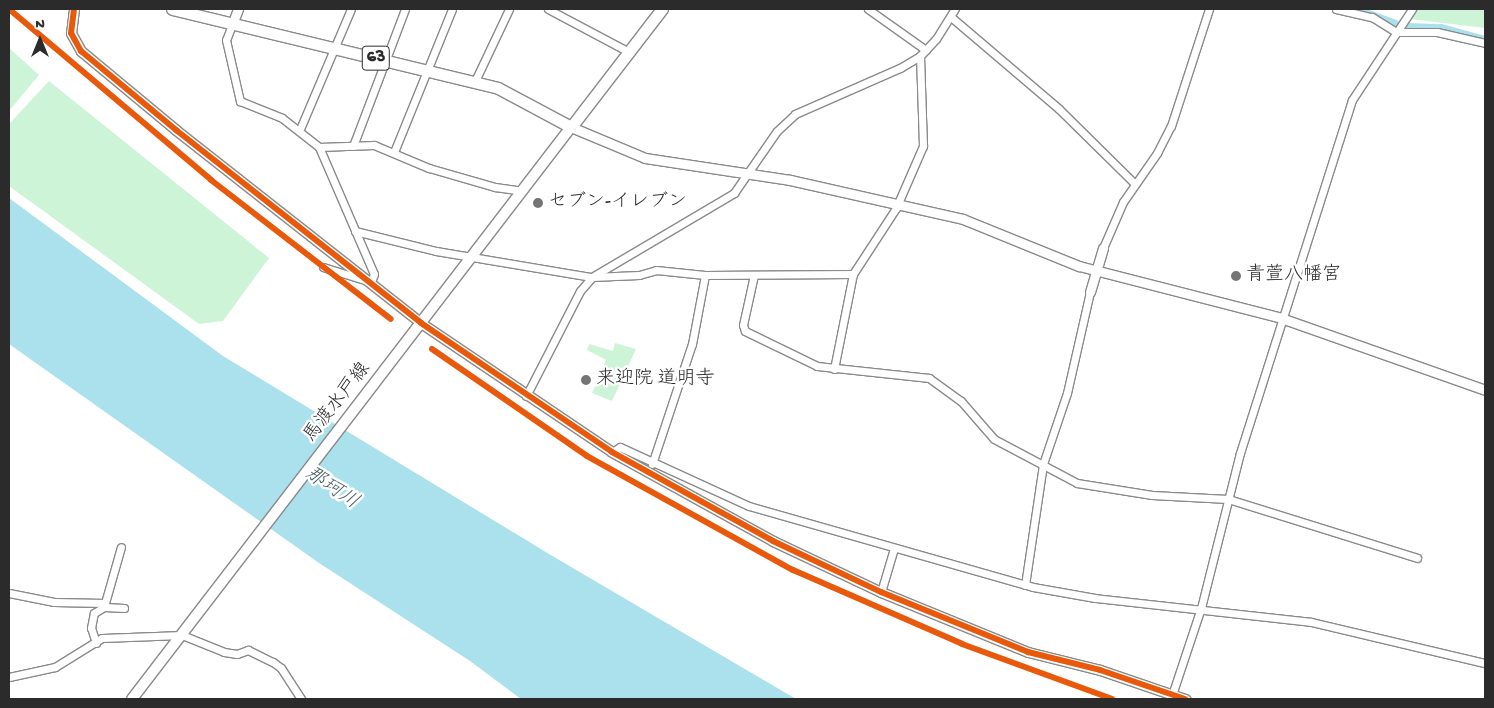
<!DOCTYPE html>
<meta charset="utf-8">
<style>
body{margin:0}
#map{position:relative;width:1494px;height:708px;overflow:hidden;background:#fff;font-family:"Gochi Hand","Klee One",sans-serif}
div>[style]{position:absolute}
.green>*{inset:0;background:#cef4d8}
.water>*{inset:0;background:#aae1ec}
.canal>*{height:6px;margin:-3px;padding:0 3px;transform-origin:3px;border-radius:3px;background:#aae1ec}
.roads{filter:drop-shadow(1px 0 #8a8a8a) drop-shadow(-1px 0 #8a8a8a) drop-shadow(0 1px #8a8a8a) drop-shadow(0 -1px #8a8a8a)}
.minor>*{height:7px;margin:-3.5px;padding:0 3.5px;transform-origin:3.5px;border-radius:3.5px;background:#fff}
.tertiary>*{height:9px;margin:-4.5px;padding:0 4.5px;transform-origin:4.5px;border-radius:4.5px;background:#fff}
.secondary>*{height:10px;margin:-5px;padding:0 5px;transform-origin:5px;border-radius:5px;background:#fff}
.primary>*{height:11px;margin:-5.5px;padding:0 5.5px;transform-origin:5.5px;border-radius:5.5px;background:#fff}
.cycleway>*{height:6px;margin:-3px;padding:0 3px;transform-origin:3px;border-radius:3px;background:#e8590c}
.dots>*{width:14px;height:14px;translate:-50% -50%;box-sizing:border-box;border:2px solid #fff;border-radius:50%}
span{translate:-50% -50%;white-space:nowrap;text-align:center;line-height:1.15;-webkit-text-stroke:5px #fff;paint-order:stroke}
.shield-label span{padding:1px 4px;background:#fff;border:1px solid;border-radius:4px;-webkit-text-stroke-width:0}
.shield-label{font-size:18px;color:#2b2b2b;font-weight:700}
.poi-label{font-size:19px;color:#2b2b2b}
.left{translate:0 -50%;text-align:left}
.street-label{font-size:19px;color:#2b2b2b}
.water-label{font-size:20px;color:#465e62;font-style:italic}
.frame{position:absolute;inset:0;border:10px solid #2b2b2b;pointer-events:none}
.north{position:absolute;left:15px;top:15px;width:50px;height:50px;-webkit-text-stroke:4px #fff;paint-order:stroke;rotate:0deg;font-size:14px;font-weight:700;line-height:20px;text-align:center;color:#2b2b2b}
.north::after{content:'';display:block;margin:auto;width:18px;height:22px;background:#2b2b2b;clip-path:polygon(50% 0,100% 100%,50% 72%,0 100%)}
</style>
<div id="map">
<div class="green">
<div style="clip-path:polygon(1417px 9px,1485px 9px,1485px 28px,1410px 19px)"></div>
<div style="clip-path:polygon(9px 48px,39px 75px,9px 111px)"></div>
<div style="clip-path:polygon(49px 81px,269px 258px,223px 321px,199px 324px,9px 186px,9px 124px)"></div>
<div style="clip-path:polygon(615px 343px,636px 349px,612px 401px,592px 393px,606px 360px,587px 350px,589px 344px,613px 351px)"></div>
</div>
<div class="water">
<div style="clip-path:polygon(9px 198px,223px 356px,549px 554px,796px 699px,521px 699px,470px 661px,319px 563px,9px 344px)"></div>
</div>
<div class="canal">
<div style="left:1358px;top:9px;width:40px;rotate:20.2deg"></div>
<div style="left:1406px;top:26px;width:35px;rotate:2deg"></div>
<div style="left:1441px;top:27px;width:46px;rotate:15.3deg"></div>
</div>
<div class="roads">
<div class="minor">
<div style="left:548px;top:9px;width:92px;rotate:28deg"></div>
<div style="left:868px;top:9px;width:71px;rotate:35.3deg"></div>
<div style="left:1336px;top:9px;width:37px;rotate:13deg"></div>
<div style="left:1372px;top:17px;width:28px;rotate:32deg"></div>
<div style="left:1396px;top:32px;width:41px"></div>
<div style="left:1437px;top:32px;width:49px;rotate:12.9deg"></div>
<div style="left:951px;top:17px;width:142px;rotate:40.4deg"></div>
<div style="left:1059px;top:109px;width:107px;rotate:44.6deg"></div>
<div style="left:233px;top:22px;width:19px;rotate:111deg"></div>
<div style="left:226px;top:40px;width:63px;rotate:77.1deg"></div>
<div style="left:240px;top:101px;width:45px;rotate:22deg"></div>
<div style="left:282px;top:118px;width:47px;rotate:38.1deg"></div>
<div style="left:319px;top:147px;width:138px;rotate:66.6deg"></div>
<div style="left:374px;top:274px;width:9px;rotate:111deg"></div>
<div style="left:371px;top:282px;width:50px;rotate:-162.6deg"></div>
<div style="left:475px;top:81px;width:80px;rotate:-64.7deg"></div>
<div style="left:300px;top:129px;width:130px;rotate:-67deg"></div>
<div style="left:353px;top:146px;width:147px;rotate:-69.2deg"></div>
<div style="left:319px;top:147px;width:55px;rotate:-2.1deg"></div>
<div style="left:374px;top:145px;width:60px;rotate:22.7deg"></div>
<div style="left:429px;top:168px;width:69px;rotate:16.1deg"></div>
<div style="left:495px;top:187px;width:27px;rotate:8deg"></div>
<div style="left:394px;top:152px;width:154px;rotate:-67.9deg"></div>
<div style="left:355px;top:231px;width:83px;rotate:13.9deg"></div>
<div style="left:436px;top:251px;width:158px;rotate:9.5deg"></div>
<div style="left:592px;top:277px;width:47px;rotate:-2.4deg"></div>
<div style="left:639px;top:275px;width:18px;rotate:-16deg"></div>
<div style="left:656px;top:270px;width:49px;rotate:5.8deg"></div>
<div style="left:705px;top:275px;width:148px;rotate:-0.4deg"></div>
<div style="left:1103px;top:248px;width:50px;rotate:-66.5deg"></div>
<div style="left:1123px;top:202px;width:60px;rotate:-55.2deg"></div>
<div style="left:1157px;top:153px;width:30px;rotate:-63deg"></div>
<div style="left:1171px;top:126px;width:123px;rotate:-72deg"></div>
<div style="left:754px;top:275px;width:51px;rotate:102.4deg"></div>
<div style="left:743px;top:325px;width:6px;rotate:72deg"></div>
<div style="left:745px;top:331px;width:80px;rotate:25.9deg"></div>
<div style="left:817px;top:366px;width:113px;rotate:6.1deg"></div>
<div style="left:929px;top:378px;width:39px;rotate:36deg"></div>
<div style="left:961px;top:401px;width:50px;rotate:49deg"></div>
<div style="left:994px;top:439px;width:94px;rotate:27.9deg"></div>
<div style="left:1077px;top:483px;width:76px;rotate:9.1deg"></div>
<div style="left:1152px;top:495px;width:76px;rotate:3deg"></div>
<div style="left:1228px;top:499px;width:198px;rotate:17.3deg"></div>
<div style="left:834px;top:369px;width:97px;rotate:-78.7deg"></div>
<div style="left:853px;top:274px;width:79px;rotate:-56.9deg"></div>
<div style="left:896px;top:208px;width:68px;rotate:-66.5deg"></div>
<div style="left:923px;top:146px;width:90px;rotate:-91.9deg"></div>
<div style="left:526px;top:396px;width:118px;rotate:-62.8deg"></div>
<div style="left:580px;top:291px;width:18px;rotate:-49deg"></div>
<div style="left:592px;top:277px;width:165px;rotate:-30.6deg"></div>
<div style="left:734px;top:193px;width:75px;rotate:-55.3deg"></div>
<div style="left:777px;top:131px;width:25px;rotate:-43deg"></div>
<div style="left:795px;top:114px;width:115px;rotate:-23.7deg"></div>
<div style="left:900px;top:68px;width:23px;rotate:-31deg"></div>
<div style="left:920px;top:56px;width:23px;rotate:-47deg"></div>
<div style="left:936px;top:39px;width:36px;rotate:-58deg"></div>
<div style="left:612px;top:452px;width:9px;rotate:-32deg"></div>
<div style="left:620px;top:447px;width:142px;rotate:24.6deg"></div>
<div style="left:749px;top:506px;width:295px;rotate:15.9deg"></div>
<div style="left:1033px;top:587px;width:63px;rotate:10.1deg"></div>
<div style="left:1095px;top:598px;width:217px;rotate:6.3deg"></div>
<div style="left:1311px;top:622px;width:179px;rotate:13.3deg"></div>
<div style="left:652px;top:464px;width:126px;rotate:-71.6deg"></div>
<div style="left:692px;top:344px;width:70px;rotate:-79.3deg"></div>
<div style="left:1025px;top:585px;width:122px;rotate:-81.5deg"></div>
<div style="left:1043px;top:464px;width:75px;rotate:-71.3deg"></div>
<div style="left:1067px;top:393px;width:104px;rotate:-77.2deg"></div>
<div style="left:881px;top:592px;width:46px;rotate:-73.5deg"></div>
<div style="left:9px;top:593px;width:46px;rotate:11.3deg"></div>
<div style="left:54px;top:602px;width:51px;rotate:1.1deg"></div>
<div style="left:105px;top:603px;width:58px;rotate:-74.1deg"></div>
<div style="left:96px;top:643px;width:16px;rotate:-108deg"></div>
<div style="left:91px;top:628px;width:15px;rotate:-79deg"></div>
<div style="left:94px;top:613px;width:12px;rotate:-31deg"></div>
<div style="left:104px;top:607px;width:20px;rotate:3deg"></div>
<div style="left:9px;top:677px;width:47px;rotate:-12.3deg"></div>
<div style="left:55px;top:667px;width:55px;rotate:-31.7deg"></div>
<div style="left:102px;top:638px;width:80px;rotate:-2.1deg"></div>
<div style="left:182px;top:635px;width:45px;rotate:22deg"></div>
<div style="left:224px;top:652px;width:13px;rotate:9deg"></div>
<div style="left:237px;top:654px;width:12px;rotate:-20deg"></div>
<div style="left:248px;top:650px;width:28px;rotate:26deg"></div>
<div style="left:273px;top:662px;width:10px;rotate:37deg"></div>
<div style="left:281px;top:668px;width:37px;rotate:57deg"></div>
<div style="left:1172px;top:695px;width:92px;rotate:-71.6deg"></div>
<div style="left:1201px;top:608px;width:160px;rotate:-75.9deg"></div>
<div style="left:1240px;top:453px;width:370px;rotate:-72.4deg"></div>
<div style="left:1352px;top:100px;width:109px;rotate:-56.6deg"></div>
</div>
<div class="tertiary">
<div style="left:74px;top:9px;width:24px;rotate:97deg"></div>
<div style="left:71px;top:33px;width:21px;rotate:61deg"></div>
<div style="left:81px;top:51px;width:124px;rotate:39.7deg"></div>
<div style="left:176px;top:130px;width:312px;rotate:38.2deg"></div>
<div style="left:421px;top:323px;width:230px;rotate:34deg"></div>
<div style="left:612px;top:452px;width:184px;rotate:28.9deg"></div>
<div style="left:773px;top:541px;width:119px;rotate:25.3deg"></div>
<div style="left:881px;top:592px;width:159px;rotate:22.2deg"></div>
<div style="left:1028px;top:652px;width:74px;rotate:14deg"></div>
<div style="left:1100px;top:670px;width:90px;rotate:18.8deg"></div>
<div style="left:233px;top:22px;width:14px;rotate:-69deg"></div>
<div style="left:571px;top:127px;width:80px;rotate:22.7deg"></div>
<div style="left:645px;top:158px;width:147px;rotate:8.6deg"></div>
<div style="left:790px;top:180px;width:177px;rotate:12.7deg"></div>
<div style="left:963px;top:219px;width:125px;rotate:22.1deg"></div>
<div style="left:1079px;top:266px;width:209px;rotate:14.4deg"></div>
<div style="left:1281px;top:318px;width:216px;rotate:19.4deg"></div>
<div style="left:1090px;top:292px;width:46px;rotate:-73.5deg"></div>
</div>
<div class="secondary">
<div style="left:132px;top:699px;width:721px;rotate:-52.49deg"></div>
</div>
<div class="primary">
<div style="left:172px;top:9px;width:335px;rotate:13.6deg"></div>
<div style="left:498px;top:88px;width:83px;rotate:28.1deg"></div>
<div style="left:571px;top:127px;width:149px;rotate:-52.4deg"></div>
</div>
</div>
<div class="cycleway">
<div style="left:9px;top:9px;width:265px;rotate:40.2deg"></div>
<div style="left:211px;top:180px;width:227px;rotate:37.7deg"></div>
<div style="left:74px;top:9px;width:24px;rotate:97deg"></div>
<div style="left:71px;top:33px;width:21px;rotate:61deg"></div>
<div style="left:81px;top:51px;width:124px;rotate:39.7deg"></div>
<div style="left:176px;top:130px;width:312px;rotate:38.2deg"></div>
<div style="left:421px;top:323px;width:230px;rotate:34deg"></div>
<div style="left:612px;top:452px;width:184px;rotate:28.9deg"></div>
<div style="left:773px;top:541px;width:119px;rotate:25.3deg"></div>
<div style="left:881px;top:592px;width:159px;rotate:22.2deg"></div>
<div style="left:1028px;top:652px;width:74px;rotate:14deg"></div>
<div style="left:1100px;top:670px;width:90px;rotate:18.8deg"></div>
<div style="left:432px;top:349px;width:188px;rotate:34.6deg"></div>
<div style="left:587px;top:456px;width:235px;rotate:29deg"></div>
<div style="left:793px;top:570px;width:184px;rotate:23.6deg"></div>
<div style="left:962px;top:644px;width:160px;rotate:20.1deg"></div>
</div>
<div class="dots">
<div style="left:538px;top:203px;background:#757575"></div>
<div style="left:1236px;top:276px;background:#757575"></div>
<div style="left:586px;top:380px;background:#757575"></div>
</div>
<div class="shield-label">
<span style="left:376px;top:58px">63</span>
</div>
<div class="poi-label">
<span class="left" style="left:548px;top:203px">セブン-イレブン</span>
<span class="left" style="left:1246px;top:276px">青萱八幡宮</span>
<span class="left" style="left:596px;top:380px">来迎院 道明寺</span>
</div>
<div class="street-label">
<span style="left:338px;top:403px;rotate:-52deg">馬渡水戸線</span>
</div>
<div class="water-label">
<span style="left:331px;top:489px;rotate:33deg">那珂川</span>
</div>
<div class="frame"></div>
<div class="north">N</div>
</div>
